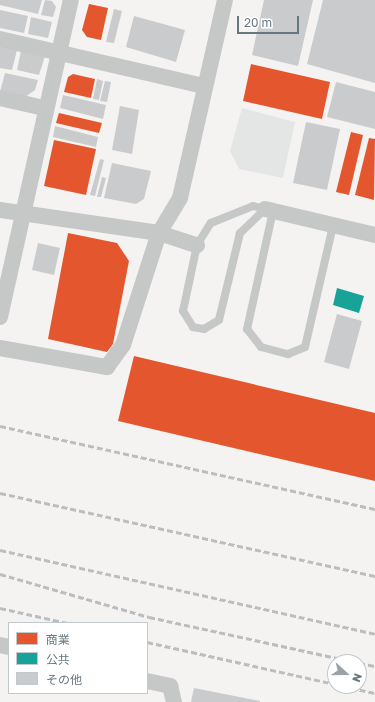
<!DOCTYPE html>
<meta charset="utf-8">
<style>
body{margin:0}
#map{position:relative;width:375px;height:702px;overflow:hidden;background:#f4f3f2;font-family:"Golos Text","Noto Sans JP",sans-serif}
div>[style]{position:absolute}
.built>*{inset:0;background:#e4e5e5}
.shops>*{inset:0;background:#e4572e}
.public>*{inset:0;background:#17a398}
.building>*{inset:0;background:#cacbcc}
.lane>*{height:8px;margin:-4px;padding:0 4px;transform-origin:4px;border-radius:4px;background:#c6c8c8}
.street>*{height:16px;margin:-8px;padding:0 8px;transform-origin:8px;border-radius:8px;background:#c6c8c8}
.rail>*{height:3px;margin-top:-1.5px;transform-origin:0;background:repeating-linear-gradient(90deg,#bcbdbe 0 6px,transparent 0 9px)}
span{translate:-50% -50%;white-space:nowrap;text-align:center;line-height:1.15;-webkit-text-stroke:4px #fff;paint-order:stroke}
.legend{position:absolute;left:8px;top:622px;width:140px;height:72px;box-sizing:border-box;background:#fff;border:1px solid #c2c9cc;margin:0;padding:5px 7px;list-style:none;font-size:12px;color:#667780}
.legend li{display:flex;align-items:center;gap:8px;height:20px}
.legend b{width:20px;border:1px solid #c2c9cc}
.north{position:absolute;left:327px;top:654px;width:40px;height:40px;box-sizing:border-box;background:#fff;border:1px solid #c2c9cc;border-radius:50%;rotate:111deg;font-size:11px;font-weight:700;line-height:16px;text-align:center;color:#667780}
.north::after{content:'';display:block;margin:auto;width:14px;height:18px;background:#98a2a8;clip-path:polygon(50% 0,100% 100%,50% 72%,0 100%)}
.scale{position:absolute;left:237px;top:16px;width:62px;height:18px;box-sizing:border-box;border:2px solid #667780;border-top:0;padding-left:5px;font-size:12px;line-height:14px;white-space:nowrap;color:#667780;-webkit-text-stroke:3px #fff;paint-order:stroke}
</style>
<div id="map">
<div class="built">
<div style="clip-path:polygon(242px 108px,295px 122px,283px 178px,239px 169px,230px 151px)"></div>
</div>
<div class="shops">
<div style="clip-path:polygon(89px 4px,108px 8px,101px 40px,87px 37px,82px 30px)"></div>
<div style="clip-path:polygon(251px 64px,330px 82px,322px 119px,243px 101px)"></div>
<div style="clip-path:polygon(73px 74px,95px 79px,91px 98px,64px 92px,68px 77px)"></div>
<div style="clip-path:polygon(59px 113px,102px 123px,99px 133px,56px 123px)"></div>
<div style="clip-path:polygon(351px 132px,363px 135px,349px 195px,336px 192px)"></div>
<div style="clip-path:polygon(369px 138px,375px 139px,374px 200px,355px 195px)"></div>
<div style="clip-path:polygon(54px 140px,96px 149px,86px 195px,44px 186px)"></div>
<div style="clip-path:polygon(68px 233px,117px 243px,129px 261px,113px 344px,107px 352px,48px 339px)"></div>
<div style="clip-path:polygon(134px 356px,375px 413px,375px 481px,118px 421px)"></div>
</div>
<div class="public">
<div style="clip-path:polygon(337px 288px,364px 296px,359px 313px,333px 305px)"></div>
</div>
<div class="building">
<div style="clip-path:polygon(0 0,42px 0,38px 14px,0 5px)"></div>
<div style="clip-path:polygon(45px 0,52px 1px,56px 7px,53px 17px,41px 15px)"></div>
<div style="clip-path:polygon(264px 0,313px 0,298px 66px,252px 55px)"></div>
<div style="clip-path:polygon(323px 0,375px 0,375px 83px,307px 64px)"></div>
<div style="clip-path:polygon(114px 9px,122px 11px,114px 43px,106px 42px)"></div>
<div style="clip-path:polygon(0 10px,28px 16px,24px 33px,0 28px)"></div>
<div style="clip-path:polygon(134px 16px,185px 30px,176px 62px,126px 47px)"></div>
<div style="clip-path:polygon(31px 17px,52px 22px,48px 38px,28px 34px)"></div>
<div style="clip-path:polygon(0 47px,17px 50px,12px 70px,0 68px)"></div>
<div style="clip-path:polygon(21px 51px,45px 56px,39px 75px,17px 70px)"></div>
<div style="clip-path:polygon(5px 73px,38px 80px,35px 90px,25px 97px,0 92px)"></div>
<div style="clip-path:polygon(97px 79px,103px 81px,99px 100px,93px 99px)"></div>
<div style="clip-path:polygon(105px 81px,111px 82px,107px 102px,100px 101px)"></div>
<div style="clip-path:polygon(336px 82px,375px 92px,375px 129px,327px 117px)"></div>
<div style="clip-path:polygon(63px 95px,106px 105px,103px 119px,60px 108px)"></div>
<div style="clip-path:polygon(120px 106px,139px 110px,132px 154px,112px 150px)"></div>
<div style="clip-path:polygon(306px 122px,340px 129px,327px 190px,293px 183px)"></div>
<div style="clip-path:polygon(55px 126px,98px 137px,96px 147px,53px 137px)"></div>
<div style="clip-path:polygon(100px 159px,104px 160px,95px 196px,90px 195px)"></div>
<div style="clip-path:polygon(112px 163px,151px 171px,144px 199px,136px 204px,104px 198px)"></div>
<div style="clip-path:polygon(102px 177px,106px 178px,101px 197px,97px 197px)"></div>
<div style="clip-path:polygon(38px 243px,60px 248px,54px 275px,32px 270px)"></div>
<div style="clip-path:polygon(337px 314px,362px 321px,349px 369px,324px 362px)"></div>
<div style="clip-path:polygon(194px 688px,260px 701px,260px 702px,191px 702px)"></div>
</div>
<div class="lane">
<div style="left:253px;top:206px;width:12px;rotate:14deg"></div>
<div style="left:265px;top:209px;width:35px;rotate:136deg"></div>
<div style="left:240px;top:233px;width:89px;rotate:103.6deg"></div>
<div style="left:219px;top:320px;width:17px;rotate:149deg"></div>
<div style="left:204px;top:329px;width:11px;rotate:-170deg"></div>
<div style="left:193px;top:327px;width:19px;rotate:-122deg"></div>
<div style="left:183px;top:311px;width:67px;rotate:-78deg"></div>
<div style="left:197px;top:245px;width:26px;rotate:-58deg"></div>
<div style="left:211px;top:223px;width:45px;rotate:-22deg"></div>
<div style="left:273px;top:211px;width:121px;rotate:102.4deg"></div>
<div style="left:247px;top:329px;width:23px;rotate:52deg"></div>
<div style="left:261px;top:347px;width:28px;rotate:15deg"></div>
<div style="left:288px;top:354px;width:18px;rotate:-22deg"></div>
<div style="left:305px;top:347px;width:124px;rotate:-77deg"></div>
</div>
<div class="street">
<div style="left:0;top:39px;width:209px;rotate:13deg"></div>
<div style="left:0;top:98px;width:45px;rotate:12.8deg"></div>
<div style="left:265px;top:209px;width:113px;rotate:13.3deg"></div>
<div style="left:0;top:210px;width:161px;rotate:8.2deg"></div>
<div style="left:159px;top:233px;width:40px;rotate:18deg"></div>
<div style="left:0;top:317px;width:325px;rotate:-77.4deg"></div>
<div style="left:0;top:348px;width:109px;rotate:10.1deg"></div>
<div style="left:107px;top:367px;width:27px;rotate:-54deg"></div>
<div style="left:123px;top:345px;width:118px;rotate:-72.2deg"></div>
<div style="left:159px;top:233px;width:41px;rotate:-59deg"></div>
<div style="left:180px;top:198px;width:203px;rotate:-77.2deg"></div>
<div style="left:0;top:645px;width:9px;rotate:13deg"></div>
<div style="left:147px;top:681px;width:24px;rotate:12deg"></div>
<div style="left:170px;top:686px;width:16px;rotate:76deg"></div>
</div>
<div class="rail">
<div style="left:0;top:426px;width:384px;rotate:12.5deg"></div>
<div style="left:0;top:493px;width:384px;rotate:12.5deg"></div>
<div style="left:0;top:550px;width:384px;rotate:12.6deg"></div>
<div style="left:0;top:574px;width:155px;rotate:16.1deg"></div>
<div style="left:149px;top:617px;width:212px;rotate:12.3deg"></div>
<div style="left:0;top:608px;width:69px;rotate:12.6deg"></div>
<div style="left:147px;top:642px;width:193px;rotate:12.6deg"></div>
<div style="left:359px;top:663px;width:16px;rotate:11deg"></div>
<div style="left:342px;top:686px;width:34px;rotate:12deg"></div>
</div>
<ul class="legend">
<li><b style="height:11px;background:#e4572e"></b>商業</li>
<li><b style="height:11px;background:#17a398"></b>公共</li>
<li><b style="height:11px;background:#cacbcc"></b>その他</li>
</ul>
<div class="north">N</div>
<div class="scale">20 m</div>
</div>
